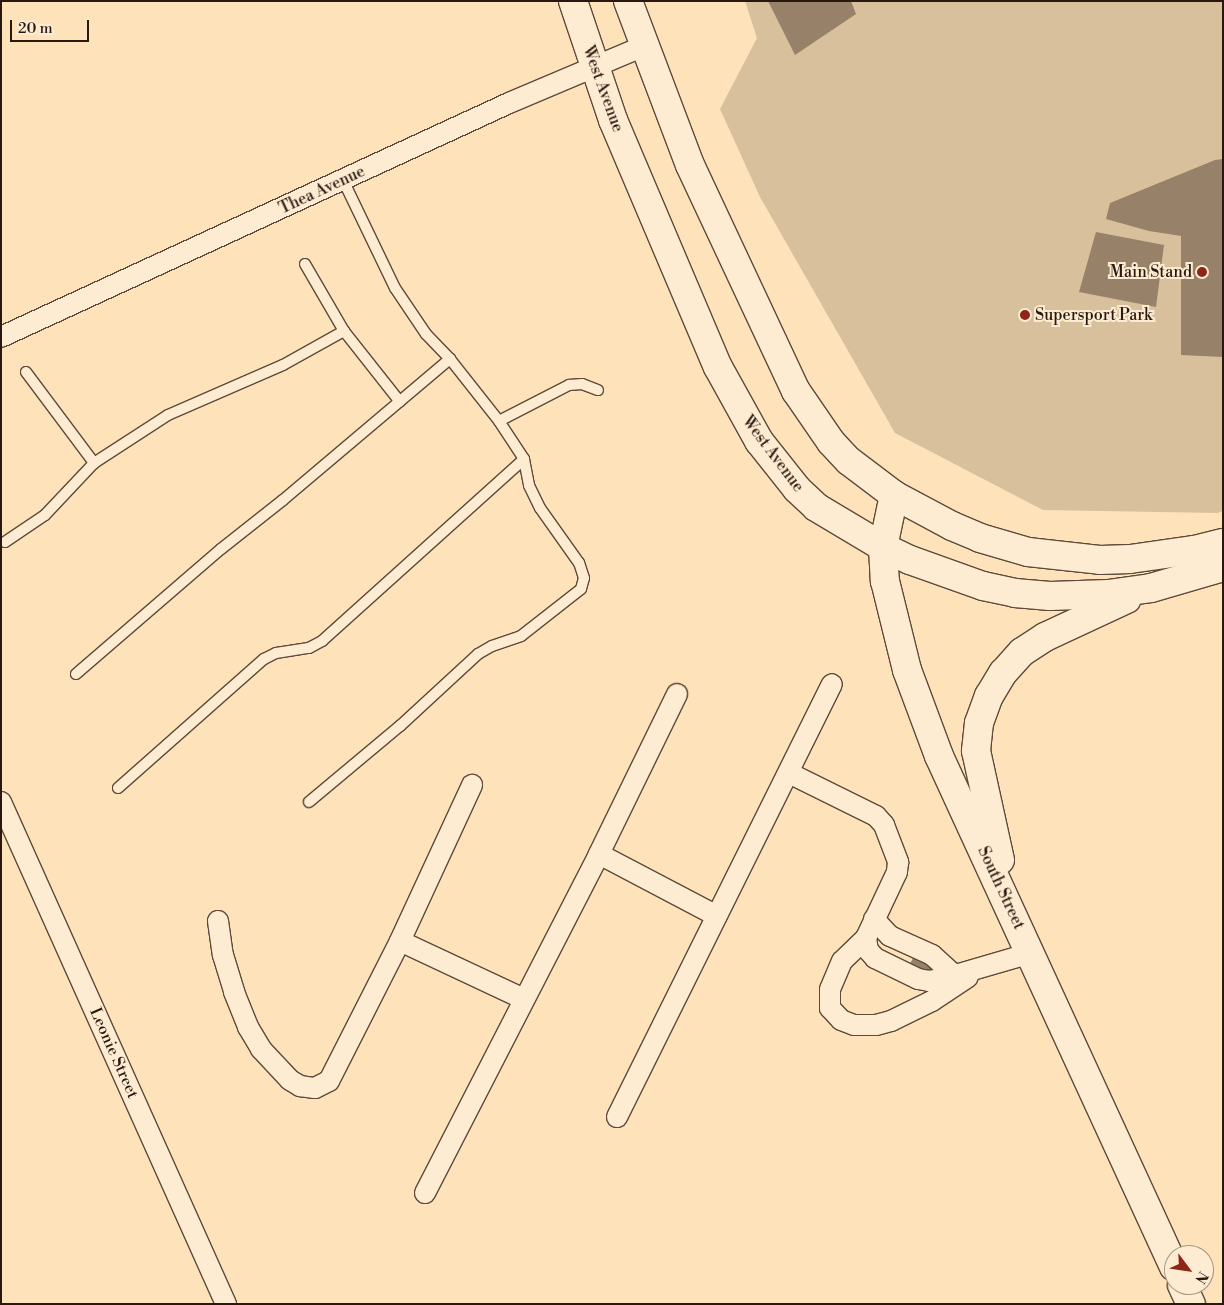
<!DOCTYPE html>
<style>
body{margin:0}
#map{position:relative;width:1224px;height:1305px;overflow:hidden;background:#fde2ba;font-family:"Libre Bodoni",serif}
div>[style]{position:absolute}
.green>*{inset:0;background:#d9c09d}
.building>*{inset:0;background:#978168}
.roads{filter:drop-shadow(1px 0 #5e4a3a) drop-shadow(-1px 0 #5e4a3a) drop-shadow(0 1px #5e4a3a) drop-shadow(0 -1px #5e4a3a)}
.lane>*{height:10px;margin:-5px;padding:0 5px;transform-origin:5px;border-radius:5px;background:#feecd2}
.street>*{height:20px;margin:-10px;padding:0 10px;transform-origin:10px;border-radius:10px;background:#feecd2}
.secondary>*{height:28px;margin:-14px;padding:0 14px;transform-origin:14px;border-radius:14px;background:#feecd2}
.dots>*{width:14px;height:14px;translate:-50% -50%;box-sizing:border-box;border:2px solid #feecd2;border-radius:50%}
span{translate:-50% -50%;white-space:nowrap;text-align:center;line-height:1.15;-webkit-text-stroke:4px #feecd2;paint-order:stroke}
.street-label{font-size:16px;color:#291810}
.poi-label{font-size:16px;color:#291810}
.right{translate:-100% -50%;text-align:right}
.left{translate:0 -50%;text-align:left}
.frame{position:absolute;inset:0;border:2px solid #291810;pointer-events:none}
.north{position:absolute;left:1164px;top:1245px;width:50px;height:50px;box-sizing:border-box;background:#feecd2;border:1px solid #a99784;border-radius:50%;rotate:121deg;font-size:14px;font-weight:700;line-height:20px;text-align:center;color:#291810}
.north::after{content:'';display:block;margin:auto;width:18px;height:22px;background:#8f2418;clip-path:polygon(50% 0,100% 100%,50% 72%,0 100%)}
.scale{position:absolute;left:10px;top:20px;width:79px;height:22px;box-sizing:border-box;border:2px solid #291810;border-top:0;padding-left:6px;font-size:15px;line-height:18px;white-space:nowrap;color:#291810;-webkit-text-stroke:4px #feecd2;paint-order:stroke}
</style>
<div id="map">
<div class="green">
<div style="clip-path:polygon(745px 1px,1223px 1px,1223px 511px,1217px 513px,1043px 510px,895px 433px,760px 197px,720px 109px,757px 38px)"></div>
</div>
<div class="building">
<div style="clip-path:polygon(768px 1px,851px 1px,856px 14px,795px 55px)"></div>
<div style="clip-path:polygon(1223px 159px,1223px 357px,1181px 355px,1181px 236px,1149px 231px,1106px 219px,1110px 203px,1215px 160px)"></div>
<div style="clip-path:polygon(1096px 232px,1164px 245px,1156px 307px,1079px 292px)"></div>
<div style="clip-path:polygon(916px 953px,938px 964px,931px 978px,908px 967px)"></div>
</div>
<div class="roads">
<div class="lane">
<div style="left:343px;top:180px;width:120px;rotate:64.3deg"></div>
<div style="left:395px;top:288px;width:55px;rotate:56deg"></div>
<div style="left:426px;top:334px;width:35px;rotate:46deg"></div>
<div style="left:450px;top:359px;width:79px;rotate:51.7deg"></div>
<div style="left:499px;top:421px;width:79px;rotate:-27.2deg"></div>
<div style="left:569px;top:385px;width:13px;rotate:-4deg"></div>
<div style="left:582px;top:384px;width:17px;rotate:21deg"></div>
<div style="left:305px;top:264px;width:78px;rotate:59.8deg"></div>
<div style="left:344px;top:331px;width:90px;rotate:51.7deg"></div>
<div style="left:26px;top:372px;width:114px;rotate:53.2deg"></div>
<div style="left:5px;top:542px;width:48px;rotate:-34deg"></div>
<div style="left:45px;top:515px;width:71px;rotate:-46.7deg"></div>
<div style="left:94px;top:463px;width:88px;rotate:-33deg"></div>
<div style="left:168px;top:415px;width:125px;rotate:-23.5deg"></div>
<div style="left:283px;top:365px;width:70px;rotate:-29.1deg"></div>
<div style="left:76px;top:674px;width:191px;rotate:-40.8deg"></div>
<div style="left:221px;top:549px;width:79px;rotate:-38.3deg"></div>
<div style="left:283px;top:500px;width:219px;rotate:-40.2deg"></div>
<div style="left:118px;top:788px;width:195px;rotate:-41.5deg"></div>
<div style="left:264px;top:659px;width:13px;rotate:-27deg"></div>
<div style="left:276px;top:653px;width:33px;rotate:-9deg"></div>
<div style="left:309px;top:648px;width:15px;rotate:-28deg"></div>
<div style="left:322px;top:641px;width:272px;rotate:-42deg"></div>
<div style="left:309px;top:802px;width:119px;rotate:-39.9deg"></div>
<div style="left:400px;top:726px;width:106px;rotate:-42.7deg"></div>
<div style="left:478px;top:654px;width:16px;rotate:-30deg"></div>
<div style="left:492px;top:646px;width:31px;rotate:-19deg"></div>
<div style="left:521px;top:636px;width:76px;rotate:-38.1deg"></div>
<div style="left:581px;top:589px;width:11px;rotate:-75deg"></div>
<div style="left:584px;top:578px;width:16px;rotate:-108deg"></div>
<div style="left:579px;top:563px;width:67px;rotate:-125.3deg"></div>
<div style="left:540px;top:508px;width:25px;rotate:-116deg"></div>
<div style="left:529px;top:485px;width:26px;rotate:-101deg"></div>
<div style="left:524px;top:459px;width:45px;rotate:-123.3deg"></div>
</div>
<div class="street">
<div style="left:1px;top:337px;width:559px;rotate:-24.73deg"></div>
<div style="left:509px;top:103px;width:147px;rotate:-22.9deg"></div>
<div style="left:789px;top:773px;width:97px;rotate:26.3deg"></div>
<div style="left:876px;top:816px;width:12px;rotate:48deg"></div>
<div style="left:884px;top:825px;width:40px;rotate:69deg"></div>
<div style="left:898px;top:862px;width:10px;rotate:96deg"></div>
<div style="left:897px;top:872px;width:73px;rotate:115.2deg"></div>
<div style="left:866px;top:938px;width:12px;rotate:81deg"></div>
<div style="left:868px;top:950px;width:11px;rotate:49deg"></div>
<div style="left:875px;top:958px;width:48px;rotate:26deg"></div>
<div style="left:918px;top:979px;width:11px;rotate:10deg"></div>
<div style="left:929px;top:981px;width:16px;rotate:-11deg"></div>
<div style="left:945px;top:978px;width:90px;rotate:-16.2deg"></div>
<div style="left:1px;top:802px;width:550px;rotate:65.86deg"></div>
<div style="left:599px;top:854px;width:133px;rotate:27.7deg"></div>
<div style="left:874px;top:919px;width:23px;rotate:47deg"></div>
<div style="left:890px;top:936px;width:46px;rotate:24.3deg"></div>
<div style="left:932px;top:955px;width:30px;rotate:42deg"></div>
<div style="left:218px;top:921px;width:34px;rotate:82deg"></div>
<div style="left:223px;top:955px;width:39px;rotate:73deg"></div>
<div style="left:234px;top:992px;width:38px;rotate:68deg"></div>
<div style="left:248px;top:1027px;width:26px;rotate:59deg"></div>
<div style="left:261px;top:1049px;width:42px;rotate:46.9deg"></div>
<div style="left:290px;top:1080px;width:12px;rotate:31deg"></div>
<div style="left:300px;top:1086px;width:15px;rotate:8deg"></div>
<div style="left:315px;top:1088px;width:16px;rotate:-27deg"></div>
<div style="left:329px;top:1081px;width:157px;rotate:-63.1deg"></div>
<div style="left:400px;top:941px;width:172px;rotate:-65.2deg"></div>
<div style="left:866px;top:938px;width:33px;rotate:136deg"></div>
<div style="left:842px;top:961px;width:30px;rotate:113deg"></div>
<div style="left:830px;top:989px;width:19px;rotate:90deg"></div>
<div style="left:830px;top:1008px;width:16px;rotate:47deg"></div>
<div style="left:841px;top:1020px;width:14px;rotate:21deg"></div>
<div style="left:854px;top:1025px;width:22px"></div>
<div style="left:876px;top:1025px;width:16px;rotate:-15deg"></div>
<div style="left:891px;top:1021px;width:46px;rotate:-26deg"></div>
<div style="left:932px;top:1001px;width:43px;rotate:-33.7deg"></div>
<div style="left:400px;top:941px;width:137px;rotate:25.1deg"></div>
<div style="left:617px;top:1117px;width:483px;rotate:-63.6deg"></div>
<div style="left:425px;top:1193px;width:381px;rotate:-62.8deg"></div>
<div style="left:599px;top:854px;width:178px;rotate:-64deg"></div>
</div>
<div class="secondary">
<div style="left:573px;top:1px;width:126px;rotate:71.4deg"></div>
<div style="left:613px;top:120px;width:268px;rotate:67deg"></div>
<div style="left:718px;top:367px;width:85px;rotate:61deg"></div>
<div style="left:759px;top:441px;width:61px;rotate:51.6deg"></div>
<div style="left:797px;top:489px;width:26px;rotate:43deg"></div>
<div style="left:816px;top:507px;width:78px;rotate:30.8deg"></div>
<div style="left:883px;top:547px;width:30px;rotate:26deg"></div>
<div style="left:910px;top:560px;width:77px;rotate:19.6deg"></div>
<div style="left:983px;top:586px;width:33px;rotate:12deg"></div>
<div style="left:1015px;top:593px;width:35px;rotate:5deg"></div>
<div style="left:1050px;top:596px;width:58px;rotate:-2deg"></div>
<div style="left:1108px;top:594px;width:43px;rotate:-7.9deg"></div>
<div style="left:1151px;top:588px;width:75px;rotate:-16.3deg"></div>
<div style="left:628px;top:1px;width:175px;rotate:69.3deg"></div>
<div style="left:690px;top:165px;width:250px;rotate:64.9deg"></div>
<div style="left:796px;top:391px;width:62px;rotate:55.5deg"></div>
<div style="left:831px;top:442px;width:26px;rotate:47deg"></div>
<div style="left:849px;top:461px;width:56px;rotate:37.1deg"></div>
<div style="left:894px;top:495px;width:66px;rotate:28.1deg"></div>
<div style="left:952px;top:526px;width:30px;rotate:23deg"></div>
<div style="left:980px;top:538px;width:50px;rotate:16.3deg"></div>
<div style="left:1028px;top:552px;width:72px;rotate:6.3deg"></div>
<div style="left:1100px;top:560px;width:30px;rotate:-2deg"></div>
<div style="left:1130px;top:559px;width:65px;rotate:-8deg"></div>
<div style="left:1194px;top:550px;width:30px;rotate:-14deg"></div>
<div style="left:894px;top:495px;width:53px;rotate:101.9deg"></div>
<div style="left:883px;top:547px;width:34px;rotate:87deg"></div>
<div style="left:885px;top:581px;width:92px;rotate:76.1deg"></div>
<div style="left:907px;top:670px;width:92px;rotate:69.6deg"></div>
<div style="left:939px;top:756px;width:562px;rotate:65.3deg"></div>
<div style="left:1000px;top:860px;width:112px;rotate:-102.4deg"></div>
<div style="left:976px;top:751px;width:28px;rotate:-84deg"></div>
<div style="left:979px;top:723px;width:29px;rotate:-70deg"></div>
<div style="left:989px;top:696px;width:27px;rotate:-59deg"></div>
<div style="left:1003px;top:673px;width:28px;rotate:-48deg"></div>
<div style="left:1022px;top:652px;width:27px;rotate:-33deg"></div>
<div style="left:1045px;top:637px;width:90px;rotate:-24.9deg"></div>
<div style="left:1182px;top:1285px;width:21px;rotate:65deg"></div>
</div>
</div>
<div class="dots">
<div style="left:1202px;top:272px;background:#8f2418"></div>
<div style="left:1025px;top:315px;background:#8f2418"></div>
</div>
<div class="street-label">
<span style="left:603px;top:89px;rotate:70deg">West Avenue</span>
<span style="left:322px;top:190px;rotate:-25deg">Thea Avenue</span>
<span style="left:773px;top:454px;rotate:53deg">West Avenue</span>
<span style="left:1001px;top:888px;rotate:65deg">South Street</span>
<span style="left:114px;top:1053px;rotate:66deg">Leonie Street</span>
</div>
<div class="poi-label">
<span class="right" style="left:1192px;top:272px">Main Stand</span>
<span class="left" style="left:1035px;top:315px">Supersport Park</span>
</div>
<div class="frame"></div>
<div class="north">N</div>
<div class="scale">20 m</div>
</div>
